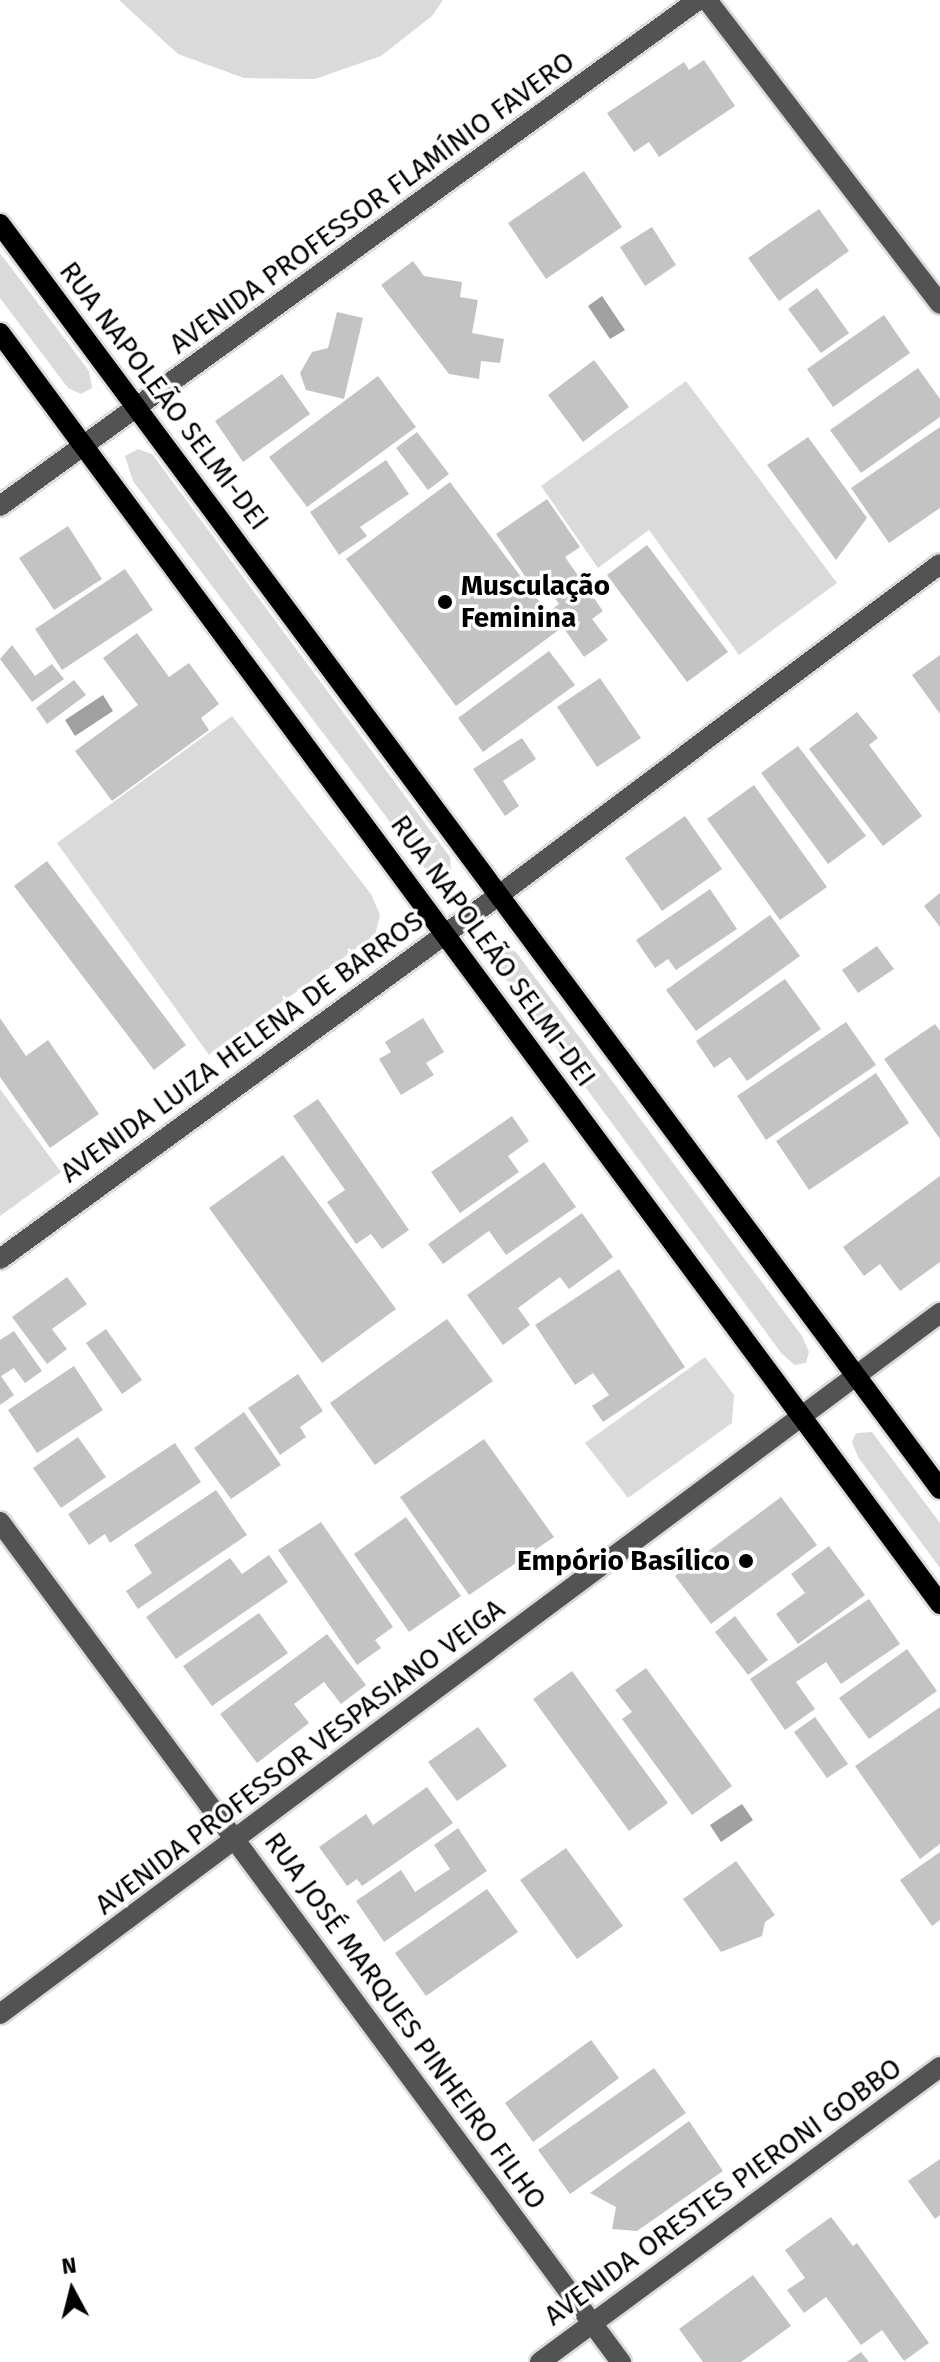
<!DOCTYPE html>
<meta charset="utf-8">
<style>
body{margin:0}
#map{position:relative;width:940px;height:2362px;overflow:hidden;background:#fff;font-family:"Fira Sans",sans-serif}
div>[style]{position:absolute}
.green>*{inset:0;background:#dadada}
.water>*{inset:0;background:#a1a1a1}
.building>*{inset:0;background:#c3c3c3}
.roads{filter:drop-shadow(2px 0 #dbdbdb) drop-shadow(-2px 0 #dbdbdb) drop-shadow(0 2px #dbdbdb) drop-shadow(0 -2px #dbdbdb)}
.minor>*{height:20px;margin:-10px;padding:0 10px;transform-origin:10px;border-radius:10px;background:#535353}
.major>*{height:20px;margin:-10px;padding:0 10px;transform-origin:10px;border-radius:10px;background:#000}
.dots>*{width:22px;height:22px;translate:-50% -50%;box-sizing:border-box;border:4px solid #fff;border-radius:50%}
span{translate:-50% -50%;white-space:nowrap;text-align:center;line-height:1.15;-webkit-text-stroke:7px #fff;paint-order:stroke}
.street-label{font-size:28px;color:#000}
.poi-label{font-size:28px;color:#000;font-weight:700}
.left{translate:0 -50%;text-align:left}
.right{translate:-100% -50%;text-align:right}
.north{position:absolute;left:32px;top:2250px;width:80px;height:80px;-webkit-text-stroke:6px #fff;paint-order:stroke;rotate:353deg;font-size:22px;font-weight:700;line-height:32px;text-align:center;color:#000}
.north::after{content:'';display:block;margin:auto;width:28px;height:36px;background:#000;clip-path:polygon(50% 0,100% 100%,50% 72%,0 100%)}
</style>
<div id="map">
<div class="green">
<div style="clip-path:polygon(119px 0,443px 0,432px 16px,381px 56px,315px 79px,244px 78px,178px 54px)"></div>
<div style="clip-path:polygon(0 253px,89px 371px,92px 388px,81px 394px,68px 388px,0 298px)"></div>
<div style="clip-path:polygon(686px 381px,837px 583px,739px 655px,649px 530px,598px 568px,541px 486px)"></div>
<div style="clip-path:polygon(138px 449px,152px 454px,450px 857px,451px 873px,434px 875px,424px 867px,133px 481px,125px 456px)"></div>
<div style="clip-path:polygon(232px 716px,371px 894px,380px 915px,375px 935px,209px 1055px,57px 843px)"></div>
<div style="clip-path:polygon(505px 945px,516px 952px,802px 1336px,809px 1352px,806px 1363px,795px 1365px,782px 1354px,491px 959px,494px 947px)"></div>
<div style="clip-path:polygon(0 1089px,61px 1172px,0 1216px)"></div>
<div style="clip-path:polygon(705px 1357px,734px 1395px,732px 1423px,628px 1498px,585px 1443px)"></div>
<div style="clip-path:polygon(872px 1432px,940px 1523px,940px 1568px,858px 1457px,852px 1442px,856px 1433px)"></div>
</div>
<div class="water">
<div style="clip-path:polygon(602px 296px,625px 330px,610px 339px,588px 306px)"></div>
<div style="clip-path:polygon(103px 695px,113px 711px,75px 736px,65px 720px)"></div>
<div style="clip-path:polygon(742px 1804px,753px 1820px,721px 1842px,710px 1825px)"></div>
</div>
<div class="building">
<div style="clip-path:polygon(704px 60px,735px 106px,659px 157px,649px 142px,634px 152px,607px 113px,684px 62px,689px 70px)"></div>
<div style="clip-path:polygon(584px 171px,622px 227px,546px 279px,508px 223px)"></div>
<div style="clip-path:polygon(819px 209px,849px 251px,779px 301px,748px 258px)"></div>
<div style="clip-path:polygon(652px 227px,676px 265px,645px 286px,620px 247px)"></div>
<div style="clip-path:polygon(413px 261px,424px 276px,462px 282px,460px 297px,478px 300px,472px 333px,504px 339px,500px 363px,481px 361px,479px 379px,449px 374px,381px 285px)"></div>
<div style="clip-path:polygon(817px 288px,849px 333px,821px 353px,788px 309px)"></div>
<div style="clip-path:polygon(337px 312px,363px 318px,344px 399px,306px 390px,300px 373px,312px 352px,328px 348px)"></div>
<div style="clip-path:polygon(884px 315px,910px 353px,833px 407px,807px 369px)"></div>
<div style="clip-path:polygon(594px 360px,629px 407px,583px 442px,548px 395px)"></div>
<div style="clip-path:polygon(918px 368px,940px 399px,940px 417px,861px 473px,830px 430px)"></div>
<div style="clip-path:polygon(282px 374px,310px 414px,243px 462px,215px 421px)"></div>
<div style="clip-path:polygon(378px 376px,416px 427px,307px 507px,269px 457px)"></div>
<div style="clip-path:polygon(940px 427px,940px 508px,889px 543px,851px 488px)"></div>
<div style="clip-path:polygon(417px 432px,449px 474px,428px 490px,396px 448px)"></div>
<div style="clip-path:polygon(808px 437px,867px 518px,836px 560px,767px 465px)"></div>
<div style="clip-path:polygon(386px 460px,409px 494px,360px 527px,367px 536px,339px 555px,310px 512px)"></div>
<div style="clip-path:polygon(450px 482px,560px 629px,456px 706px,346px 559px)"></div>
<div style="clip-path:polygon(547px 499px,580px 547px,565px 557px,603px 611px,592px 619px,608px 640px,584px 657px,551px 610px,559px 604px,539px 576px,529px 582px,496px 534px)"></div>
<div style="clip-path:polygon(68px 526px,102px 579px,54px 610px,19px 558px)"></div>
<div style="clip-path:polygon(647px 545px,728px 652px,687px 682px,607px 575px)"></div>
<div style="clip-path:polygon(125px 569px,153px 610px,62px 670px,35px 629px)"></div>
<div style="clip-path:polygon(137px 633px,169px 677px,189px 663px,219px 704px,201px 718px,209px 730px,112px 801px,75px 751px,138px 705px,103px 658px)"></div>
<div style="clip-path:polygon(12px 645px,35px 676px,52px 664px,64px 679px,32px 702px,0 659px)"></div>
<div style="clip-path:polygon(549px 651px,575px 685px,483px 752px,458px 718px)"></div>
<div style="clip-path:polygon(940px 655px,940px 714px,912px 675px)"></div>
<div style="clip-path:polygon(600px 678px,641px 738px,597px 767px,557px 707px)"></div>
<div style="clip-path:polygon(74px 680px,86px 695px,47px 724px,36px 708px)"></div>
<div style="clip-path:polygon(857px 712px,878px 738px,869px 745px,922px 816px,883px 846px,809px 749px)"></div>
<div style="clip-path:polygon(522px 738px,536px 759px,503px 781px,519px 806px,505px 816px,473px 769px)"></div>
<div style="clip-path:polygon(798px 746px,866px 836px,828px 864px,761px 773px)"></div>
<div style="clip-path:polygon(754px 785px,827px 887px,780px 920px,707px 819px)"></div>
<div style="clip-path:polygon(685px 816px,722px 869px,662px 911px,625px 858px)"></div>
<div style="clip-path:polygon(47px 861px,186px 1045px,154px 1070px,14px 886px)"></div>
<div style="clip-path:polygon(710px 889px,737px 929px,676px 970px,668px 959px,655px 968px,636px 940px)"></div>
<div style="clip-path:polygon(940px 893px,940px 927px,924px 906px)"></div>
<div style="clip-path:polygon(770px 915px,800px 956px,696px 1031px,666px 990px)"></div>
<div style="clip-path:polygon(877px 946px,894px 969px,858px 993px,842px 970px)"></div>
<div style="clip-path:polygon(785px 979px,821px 1029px,747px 1081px,730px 1057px,714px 1068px,696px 1041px)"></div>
<div style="clip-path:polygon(0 1018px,26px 1056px,48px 1040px,99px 1114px,50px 1148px,0 1077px)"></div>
<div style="clip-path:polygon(423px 1018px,444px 1052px,426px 1063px,434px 1075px,401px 1095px,379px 1059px,391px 1052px,385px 1042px)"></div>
<div style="clip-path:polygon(846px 1022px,876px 1065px,766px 1140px,737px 1096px)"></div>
<div style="clip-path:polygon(935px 1024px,940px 1031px,940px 1139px,884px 1059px)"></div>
<div style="clip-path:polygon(876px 1073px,909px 1123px,809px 1190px,776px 1141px)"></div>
<div style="clip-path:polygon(318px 1099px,409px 1230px,382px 1249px,371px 1234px,356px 1244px,327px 1202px,345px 1190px,293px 1116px)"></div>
<div style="clip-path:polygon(512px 1116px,529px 1141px,508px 1156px,519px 1172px,460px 1213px,431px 1172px)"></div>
<div style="clip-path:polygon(283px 1155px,396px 1309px,322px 1363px,209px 1208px)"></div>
<div style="clip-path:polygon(544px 1162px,576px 1207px,506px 1255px,489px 1231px,443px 1264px,428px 1244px)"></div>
<div style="clip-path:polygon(940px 1176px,940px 1262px,900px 1291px,880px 1264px,864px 1276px,843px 1247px)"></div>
<div style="clip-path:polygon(582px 1213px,613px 1257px,569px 1289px,560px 1277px,518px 1308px,530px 1325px,503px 1345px,467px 1295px)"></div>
<div style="clip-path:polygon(619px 1269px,685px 1367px,603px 1422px,592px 1406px,609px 1395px,593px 1373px,575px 1385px,535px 1325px)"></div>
<div style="clip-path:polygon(67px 1277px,87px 1304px,52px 1329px,67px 1349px,47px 1364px,12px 1317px)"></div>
<div style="clip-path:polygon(447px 1319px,493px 1381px,375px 1465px,330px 1403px)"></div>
<div style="clip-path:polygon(106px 1329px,142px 1380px,122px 1394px,86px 1343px)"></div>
<div style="clip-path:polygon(14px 1331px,42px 1371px,25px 1383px,14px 1368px,1px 1376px,14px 1395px,0 1405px,0 1340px)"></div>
<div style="clip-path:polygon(74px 1366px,103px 1410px,37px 1453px,8px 1410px)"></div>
<div style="clip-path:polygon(298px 1374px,323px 1411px,300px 1427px,306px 1437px,280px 1455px,248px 1408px)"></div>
<div style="clip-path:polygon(244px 1412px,281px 1465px,231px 1499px,194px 1448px)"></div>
<div style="clip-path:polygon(78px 1437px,106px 1477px,61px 1508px,33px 1468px)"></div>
<div style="clip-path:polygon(484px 1439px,554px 1537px,469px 1595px,400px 1497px)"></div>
<div style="clip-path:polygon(175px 1443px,201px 1482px,110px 1543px,105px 1534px,89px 1545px,68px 1514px)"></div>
<div style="clip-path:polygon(216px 1490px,247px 1535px,138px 1609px,126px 1591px,152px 1573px,134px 1545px)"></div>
<div style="clip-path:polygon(781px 1497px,817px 1545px,711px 1624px,675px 1576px)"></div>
<div style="clip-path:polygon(406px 1517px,461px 1596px,409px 1632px,354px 1554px)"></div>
<div style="clip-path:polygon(321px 1522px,393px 1627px,375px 1640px,381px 1648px,357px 1665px,278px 1550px)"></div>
<div style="clip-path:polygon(829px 1546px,865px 1595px,798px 1644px,776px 1614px,805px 1593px,791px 1574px)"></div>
<div style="clip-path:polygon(269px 1555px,288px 1582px,176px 1659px,146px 1617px,230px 1558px,242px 1574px)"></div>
<div style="clip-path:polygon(869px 1599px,900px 1644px,841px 1684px,826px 1662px,796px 1682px,815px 1709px,785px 1730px,750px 1679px)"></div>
<div style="clip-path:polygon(259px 1613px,288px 1653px,212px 1706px,183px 1666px)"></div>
<div style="clip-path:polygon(735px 1616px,768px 1660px,748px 1675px,715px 1632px)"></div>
<div style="clip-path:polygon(327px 1634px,366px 1685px,341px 1704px,324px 1682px,294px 1704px,309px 1723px,257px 1763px,220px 1714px)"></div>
<div style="clip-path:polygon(907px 1649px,937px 1691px,869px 1739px,839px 1698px)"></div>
<div style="clip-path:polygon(646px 1668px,732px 1786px,692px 1815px,622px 1719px,632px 1712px,615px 1690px)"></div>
<div style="clip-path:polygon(572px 1671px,668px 1803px,629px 1831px,533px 1699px)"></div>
<div style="clip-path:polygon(940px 1707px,940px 1844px,920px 1859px,855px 1766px)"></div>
<div style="clip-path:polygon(815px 1717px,848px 1764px,827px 1778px,794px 1732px)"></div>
<div style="clip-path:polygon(478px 1727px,507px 1766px,457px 1801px,428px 1762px)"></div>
<div style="clip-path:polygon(427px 1787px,453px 1823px,362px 1886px,357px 1879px,347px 1886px,319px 1847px,366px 1814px,373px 1825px)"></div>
<div style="clip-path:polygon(458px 1828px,487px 1871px,384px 1942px,356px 1901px,401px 1870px,415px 1892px,450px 1869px,434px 1845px)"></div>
<div style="clip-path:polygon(566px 1848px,623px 1926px,577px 1959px,520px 1880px)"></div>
<div style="clip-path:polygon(940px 1852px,940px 1920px,932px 1926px,900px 1880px)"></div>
<div style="clip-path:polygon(736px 1861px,775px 1915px,765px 1922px,762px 1936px,721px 1952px,683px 1899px)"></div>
<div style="clip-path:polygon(487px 1889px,518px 1932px,426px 1996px,395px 1953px)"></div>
<div style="clip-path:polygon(591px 2040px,619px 2078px,533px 2142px,505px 2103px)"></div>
<div style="clip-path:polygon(654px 2068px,686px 2113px,570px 2194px,538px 2150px)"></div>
<div style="clip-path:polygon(689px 2121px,723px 2171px,637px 2231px,612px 2229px,616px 2207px,590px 2193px)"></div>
<div style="clip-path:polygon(940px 2159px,940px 2215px,935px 2219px,908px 2181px)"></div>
<div style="clip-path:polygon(831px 2217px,853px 2246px,857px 2243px,929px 2343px,904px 2361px,882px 2330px,861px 2345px,826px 2297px,804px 2313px,787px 2290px,805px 2278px,785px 2250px)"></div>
<div style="clip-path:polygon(753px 2275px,791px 2326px,741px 2362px,703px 2362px,679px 2329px)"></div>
<div style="clip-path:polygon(861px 2352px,869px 2362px,847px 2362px)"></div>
</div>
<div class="roads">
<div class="minor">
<div style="left:707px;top:0;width:383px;rotate:52.5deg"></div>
<div style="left:0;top:506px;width:862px;rotate:-35.94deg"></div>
<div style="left:0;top:1259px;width:618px;rotate:-36.11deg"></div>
<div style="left:499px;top:895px;width:551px;rotate:-36.89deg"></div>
<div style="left:0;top:1522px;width:1045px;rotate:53.53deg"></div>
<div style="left:0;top:2014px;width:1173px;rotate:-36.71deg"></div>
<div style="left:540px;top:2362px;width:497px;rotate:-36.4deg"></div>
</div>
<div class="major">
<div style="left:0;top:224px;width:1576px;rotate:53.38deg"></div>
<div style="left:0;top:333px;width:1581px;rotate:53.51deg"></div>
</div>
</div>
<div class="dots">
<div style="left:445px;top:602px;background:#000"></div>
<div style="left:746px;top:1561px;background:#000"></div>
</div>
<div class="street-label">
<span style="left:372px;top:203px;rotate:-36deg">AVENIDA PROFESSOR FLAMÍNIO FAVERO</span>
<span style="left:164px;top:396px;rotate:53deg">RUA NAPOLEÃO SELMI-DEI</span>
<span style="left:493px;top:951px;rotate:54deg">RUA NAPOLEÃO SELMI-DEI</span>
<span style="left:242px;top:1047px;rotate:-36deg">AVENIDA LUIZA HELENA DE BARROS</span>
<span style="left:300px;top:1757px;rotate:-37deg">AVENIDA PROFESSOR VESPASIANO VEIGA</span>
<span style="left:405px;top:2021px;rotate:54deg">RUA JOSÉ MARQUES PINHEIRO FILHO</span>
<span style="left:723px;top:2192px;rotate:-36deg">AVENIDA ORESTES PIERONI GOBBO</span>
</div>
<div class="poi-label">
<span class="left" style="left:461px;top:602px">Musculação<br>Feminina</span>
<span class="right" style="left:730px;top:1561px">Empório Basílico</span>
</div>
<div class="north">N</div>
</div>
